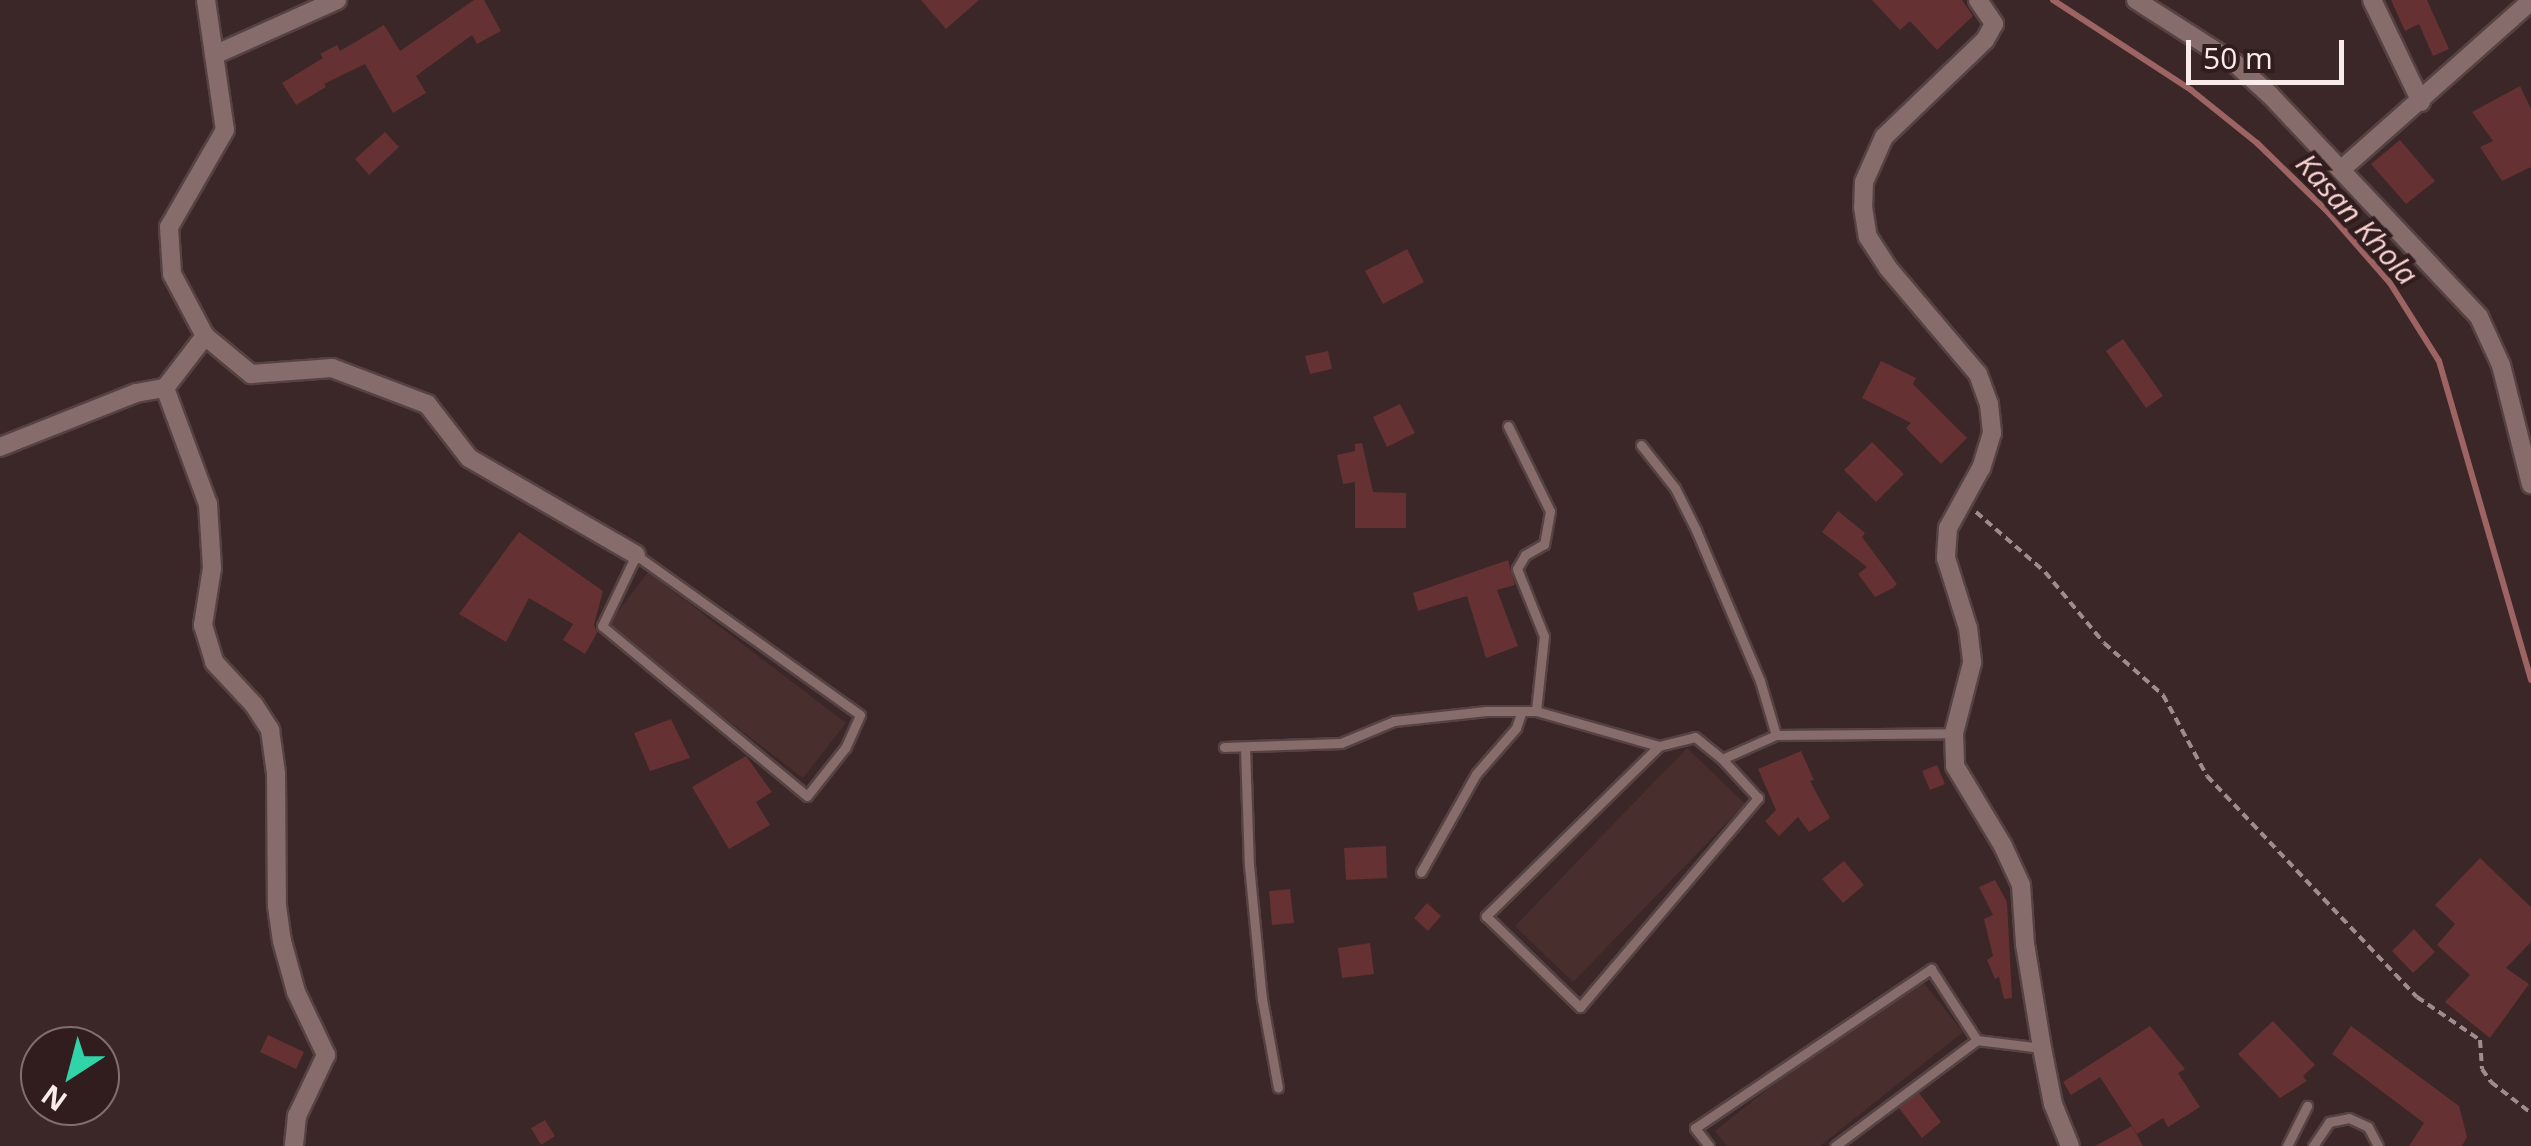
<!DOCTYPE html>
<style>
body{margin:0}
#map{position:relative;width:2531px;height:1146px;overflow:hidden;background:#3b2727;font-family:"Open Sans",sans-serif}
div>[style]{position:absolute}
.built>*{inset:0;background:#492e2e}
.stream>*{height:6px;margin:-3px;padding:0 3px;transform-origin:3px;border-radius:3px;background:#9e6464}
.building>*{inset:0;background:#653132}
.path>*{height:4px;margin-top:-2px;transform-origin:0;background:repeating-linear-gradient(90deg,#9e8d8c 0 8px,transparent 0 13px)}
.roads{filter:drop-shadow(2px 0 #564242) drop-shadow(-2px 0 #564242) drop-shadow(0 2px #564242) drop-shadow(0 -2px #564242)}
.service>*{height:9px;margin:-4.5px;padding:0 4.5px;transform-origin:4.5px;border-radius:4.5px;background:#866c6b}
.minor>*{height:18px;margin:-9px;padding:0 9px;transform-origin:9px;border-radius:9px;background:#866c6b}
span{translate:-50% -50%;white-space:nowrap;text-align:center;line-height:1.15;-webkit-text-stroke:9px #311d1d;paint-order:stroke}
.water-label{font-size:30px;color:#fad5d4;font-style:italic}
.north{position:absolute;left:20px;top:1026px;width:100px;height:100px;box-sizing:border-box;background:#311d1d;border:2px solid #816f6f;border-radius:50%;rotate:216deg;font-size:28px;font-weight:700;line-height:40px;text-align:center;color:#f9ebea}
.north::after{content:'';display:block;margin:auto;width:35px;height:45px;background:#31d4a9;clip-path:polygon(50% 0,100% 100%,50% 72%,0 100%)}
.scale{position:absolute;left:2186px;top:40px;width:158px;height:45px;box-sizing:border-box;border:5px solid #f9ebea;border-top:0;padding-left:12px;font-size:30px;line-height:35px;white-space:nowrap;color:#f9ebea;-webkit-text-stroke:8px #311d1d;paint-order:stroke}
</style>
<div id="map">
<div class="built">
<div style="clip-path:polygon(648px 572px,846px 723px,803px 778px,606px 627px)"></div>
<div style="clip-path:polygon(1687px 748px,1745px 804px,1573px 982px,1515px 926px)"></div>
<div style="clip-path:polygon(1915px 972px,1963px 1032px,1820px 1146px,1727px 1146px,1715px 1131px)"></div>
</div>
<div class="stream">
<div style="left:2053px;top:0;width:165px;rotate:33.1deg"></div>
<div style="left:2191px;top:90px;width:85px;rotate:38.8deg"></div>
<div style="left:2257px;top:143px;width:98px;rotate:44.2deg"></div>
<div style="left:2327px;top:211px;width:96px;rotate:48.8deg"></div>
<div style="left:2390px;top:283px;width:92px;rotate:57.9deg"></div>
<div style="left:2439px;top:361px;width:332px;rotate:73.9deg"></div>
</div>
<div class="building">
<div style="clip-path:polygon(474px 0,484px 0,501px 31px,477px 44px,472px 35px,416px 76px,426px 93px,393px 113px,365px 64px,324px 84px,326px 87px,296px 105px,282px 83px,323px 58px,320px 54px,337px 45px,340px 51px,384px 25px,400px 51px)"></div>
<div style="clip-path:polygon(921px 0,979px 0,946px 29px)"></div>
<div style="clip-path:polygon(1872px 0,1962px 0,1973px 16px,1937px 50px,1910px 21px,1900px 30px)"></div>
<div style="clip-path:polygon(2391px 0,2427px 0,2449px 49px,2433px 56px,2419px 24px,2405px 31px)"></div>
<div style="clip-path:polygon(2520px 86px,2531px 109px,2531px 167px,2502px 181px,2480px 147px,2493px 141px,2472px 112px)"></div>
<div style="clip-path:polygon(385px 132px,399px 147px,369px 175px,355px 159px)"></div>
<div style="clip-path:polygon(2400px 140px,2435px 181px,2406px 204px,2371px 164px)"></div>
<div style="clip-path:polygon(1407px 249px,1424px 282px,1383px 304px,1365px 271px)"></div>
<div style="clip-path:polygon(2123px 339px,2163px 396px,2146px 408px,2106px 351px)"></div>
<div style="clip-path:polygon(1328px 351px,1332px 369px,1310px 374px,1305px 356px)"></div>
<div style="clip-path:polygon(1881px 361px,1916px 378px,1913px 384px,1967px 438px,1941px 464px,1906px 428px,1911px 423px,1862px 398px)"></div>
<div style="clip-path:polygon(1400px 404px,1415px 433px,1387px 447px,1373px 417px)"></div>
<div style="clip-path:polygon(1872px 442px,1904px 474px,1876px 502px,1844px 470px)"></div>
<div style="clip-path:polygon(1362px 443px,1373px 492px,1406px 493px,1406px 528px,1355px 528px,1355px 482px,1343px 484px,1337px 455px,1355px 451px,1355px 444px)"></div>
<div style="clip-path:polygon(1838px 511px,1865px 533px,1862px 537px,1897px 584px,1893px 588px,1875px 597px,1858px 574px,1867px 567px,1822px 532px)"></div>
<div style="clip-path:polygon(519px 532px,603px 591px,594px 625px,597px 633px,585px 654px,563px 640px,573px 624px,529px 598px,506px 642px,459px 614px)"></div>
<div style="clip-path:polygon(1508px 560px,1515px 585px,1497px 590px,1518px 646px,1486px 658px,1467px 596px,1418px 611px,1413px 593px)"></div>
<div style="clip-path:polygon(671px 719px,690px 758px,650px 771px,634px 733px)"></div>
<div style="clip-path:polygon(1801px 751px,1814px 780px,1810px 781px,1830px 818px,1809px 832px,1798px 817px,1779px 836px,1765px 821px,1776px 810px,1758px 769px)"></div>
<div style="clip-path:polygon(746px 756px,772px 792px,756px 802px,770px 825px,729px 849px,692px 787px)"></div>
<div style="clip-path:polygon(1937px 765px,1945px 784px,1930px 790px,1922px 771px)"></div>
<div style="clip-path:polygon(1386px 846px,1387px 878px,1346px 880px,1344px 848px)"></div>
<div style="clip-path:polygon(2480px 858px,2531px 907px,2531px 942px,2506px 968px,2529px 984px,2490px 1038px,2445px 1002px,2470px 975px,2437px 945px,2455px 924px,2435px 905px)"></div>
<div style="clip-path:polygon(1844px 861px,1864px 885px,1843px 903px,1822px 879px)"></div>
<div style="clip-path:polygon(1995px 880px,2007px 902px,2012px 998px,2004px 999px,1999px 977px,1995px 979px,1987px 960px,1993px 956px,1984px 919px,1993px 915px,1979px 887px)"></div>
<div style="clip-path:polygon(1290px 889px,1294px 923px,1272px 925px,1269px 891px)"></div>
<div style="clip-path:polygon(1427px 903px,1441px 916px,1428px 931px,1414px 918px)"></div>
<div style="clip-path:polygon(2414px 929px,2435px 952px,2413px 973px,2392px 951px)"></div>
<div style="clip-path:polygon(1370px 943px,1374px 974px,1342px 978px,1338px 948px)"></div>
<div style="clip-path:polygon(2273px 1021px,2315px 1065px,2303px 1076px,2307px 1081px,2280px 1098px,2238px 1054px)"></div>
<div style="clip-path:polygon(2150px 1026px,2185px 1069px,2178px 1073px,2200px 1107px,2168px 1127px,2163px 1118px,2137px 1134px,2100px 1077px,2071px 1095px,2063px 1082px)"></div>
<div style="clip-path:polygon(2351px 1026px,2459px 1106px,2467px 1137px,2462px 1146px,2409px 1146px,2424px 1123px,2332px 1054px)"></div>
<div style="clip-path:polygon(268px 1035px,304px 1052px,296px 1069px,260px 1052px)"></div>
<div style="clip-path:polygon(1919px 1093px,1941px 1122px,1922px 1138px,1899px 1108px)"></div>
<div style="clip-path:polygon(545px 1120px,555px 1136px,541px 1145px,531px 1128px)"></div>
<div style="clip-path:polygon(2132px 1126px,2143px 1146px,2095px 1146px)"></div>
</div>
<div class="path">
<div style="left:1976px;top:512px;width:91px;rotate:41deg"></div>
<div style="left:2045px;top:572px;width:92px;rotate:50.3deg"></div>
<div style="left:2104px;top:643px;width:79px;rotate:41.4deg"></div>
<div style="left:2163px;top:695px;width:92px;rotate:61.5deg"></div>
<div style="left:2207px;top:776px;width:305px;rotate:46.5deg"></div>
<div style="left:2417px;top:997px;width:76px;rotate:34.3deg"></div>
<div style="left:2480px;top:1040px;width:29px;rotate:86deg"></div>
<div style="left:2482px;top:1069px;width:16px;rotate:55deg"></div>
<div style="left:2491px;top:1082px;width:51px;rotate:37.8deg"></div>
</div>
<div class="roads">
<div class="service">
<div style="left:1508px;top:426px;width:95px;rotate:63.7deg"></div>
<div style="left:1550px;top:511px;width:34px;rotate:100deg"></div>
<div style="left:1544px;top:544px;width:22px;rotate:150deg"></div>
<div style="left:1525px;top:555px;width:16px;rotate:120deg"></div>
<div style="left:1517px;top:569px;width:72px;rotate:68.1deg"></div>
<div style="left:1544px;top:636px;width:75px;rotate:96.1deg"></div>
<div style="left:1641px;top:445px;width:55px;rotate:51.7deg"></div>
<div style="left:1675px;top:488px;width:47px;rotate:63.4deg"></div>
<div style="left:1696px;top:530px;width:164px;rotate:67deg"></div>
<div style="left:1760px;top:681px;width:56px;rotate:73.5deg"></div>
<div style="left:636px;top:555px;width:275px;rotate:35.5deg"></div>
<div style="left:860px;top:715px;width:36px;rotate:114deg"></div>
<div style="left:845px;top:748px;width:61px;rotate:128.4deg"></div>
<div style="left:807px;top:796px;width:266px;rotate:-140.3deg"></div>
<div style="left:602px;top:626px;width:79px;rotate:-64.4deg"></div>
<div style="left:1659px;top:746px;width:243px;rotate:135.5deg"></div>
<div style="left:1486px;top:916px;width:131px;rotate:44.1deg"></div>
<div style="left:1580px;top:1007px;width:275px;rotate:-49.6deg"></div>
<div style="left:1758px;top:798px;width:53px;rotate:-132.7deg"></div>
<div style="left:1224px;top:747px;width:117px;rotate:-2deg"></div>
<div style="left:1341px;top:743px;width:57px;rotate:-22.5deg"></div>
<div style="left:1394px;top:721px;width:93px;rotate:-6.2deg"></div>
<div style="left:1486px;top:711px;width:50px"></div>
<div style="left:1536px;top:711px;width:128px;rotate:15.9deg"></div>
<div style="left:1659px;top:746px;width:37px;rotate:-14deg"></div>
<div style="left:1695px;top:737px;width:35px;rotate:39deg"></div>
<div style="left:1722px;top:759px;width:59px;rotate:-24deg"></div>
<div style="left:1776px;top:735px;width:178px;rotate:-0.6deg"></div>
<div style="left:1245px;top:747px;width:118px;rotate:88.1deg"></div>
<div style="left:1249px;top:865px;width:135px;rotate:84.5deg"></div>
<div style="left:1262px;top:999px;width:90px;rotate:79.8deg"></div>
<div style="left:1421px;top:872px;width:112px;rotate:-60.7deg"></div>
<div style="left:1476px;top:774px;width:61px;rotate:-49deg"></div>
<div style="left:1516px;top:728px;width:18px;rotate:-71deg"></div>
<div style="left:1709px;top:1146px;width:23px;rotate:-128deg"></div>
<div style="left:1695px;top:1128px;width:285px;rotate:-34deg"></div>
<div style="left:1931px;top:969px;width:85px;rotate:57.1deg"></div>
<div style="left:1835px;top:1146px;width:177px;rotate:-36.7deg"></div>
<div style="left:1977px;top:1040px;width:65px;rotate:7deg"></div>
<div style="left:2287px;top:1146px;width:45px;rotate:-63.4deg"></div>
<div style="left:2313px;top:1146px;width:29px;rotate:-56deg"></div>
<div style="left:2329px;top:1122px;width:20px;rotate:-11deg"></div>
<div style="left:2349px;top:1118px;width:21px;rotate:25deg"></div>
<div style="left:2368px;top:1127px;width:21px;rotate:62deg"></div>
</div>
<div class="minor">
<div style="left:206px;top:0;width:131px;rotate:81.7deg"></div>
<div style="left:225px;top:130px;width:112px;rotate:120deg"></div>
<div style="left:169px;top:227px;width:47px;rotate:86.3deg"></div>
<div style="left:172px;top:274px;width:70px;rotate:62deg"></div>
<div style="left:205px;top:336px;width:60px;rotate:39.6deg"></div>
<div style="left:251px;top:374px;width:81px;rotate:-4.2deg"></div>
<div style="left:332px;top:368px;width:102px;rotate:20.8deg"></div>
<div style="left:427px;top:404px;width:68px;rotate:52.1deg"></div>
<div style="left:469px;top:458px;width:193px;rotate:30.1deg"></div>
<div style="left:1978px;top:0;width:29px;rotate:56deg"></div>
<div style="left:1994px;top:24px;width:18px;rotate:119deg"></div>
<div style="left:1985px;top:40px;width:140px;rotate:136.2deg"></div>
<div style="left:1884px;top:137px;width:49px;rotate:114deg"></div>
<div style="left:1864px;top:182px;width:25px;rotate:92deg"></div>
<div style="left:1863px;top:207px;width:30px;rotate:81deg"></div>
<div style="left:1868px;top:237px;width:37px;rotate:57deg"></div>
<div style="left:1888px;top:268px;width:139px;rotate:49.7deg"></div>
<div style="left:1978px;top:374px;width:32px;rotate:70deg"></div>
<div style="left:1989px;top:404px;width:29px;rotate:84deg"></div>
<div style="left:1992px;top:433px;width:37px;rotate:107deg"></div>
<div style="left:1981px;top:468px;width:68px;rotate:118.8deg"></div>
<div style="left:1948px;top:528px;width:30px;rotate:94deg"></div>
<div style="left:1946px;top:558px;width:73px;rotate:72.6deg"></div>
<div style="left:1968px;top:628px;width:35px;rotate:83deg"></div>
<div style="left:1972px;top:663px;width:72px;rotate:104.4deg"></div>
<div style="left:1954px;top:733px;width:33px;rotate:88deg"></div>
<div style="left:1955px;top:766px;width:93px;rotate:59deg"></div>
<div style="left:2003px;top:846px;width:43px;rotate:65.2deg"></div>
<div style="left:2021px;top:885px;width:59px;rotate:86.1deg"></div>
<div style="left:2025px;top:944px;width:105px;rotate:80.7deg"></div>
<div style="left:2042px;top:1048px;width:57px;rotate:78.9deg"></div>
<div style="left:2053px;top:1104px;width:45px;rotate:68deg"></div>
<div style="left:2136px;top:0;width:119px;rotate:32.6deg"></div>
<div style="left:2236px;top:64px;width:46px;rotate:42.4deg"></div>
<div style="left:2270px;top:95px;width:305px;rotate:46.7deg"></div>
<div style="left:2479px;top:317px;width:53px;rotate:65.4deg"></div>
<div style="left:2501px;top:365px;width:123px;rotate:75.9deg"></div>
<div style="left:2372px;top:0;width:113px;rotate:64.3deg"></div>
<div style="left:214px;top:55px;width:135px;rotate:-24.1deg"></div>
<div style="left:2343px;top:168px;width:251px;rotate:-41.6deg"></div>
<div style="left:165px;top:388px;width:124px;rotate:69.7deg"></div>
<div style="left:208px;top:504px;width:64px;rotate:86.4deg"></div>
<div style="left:212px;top:568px;width:58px;rotate:99deg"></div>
<div style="left:203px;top:625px;width:39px;rotate:73deg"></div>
<div style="left:214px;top:662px;width:59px;rotate:47.1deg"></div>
<div style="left:254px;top:705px;width:30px;rotate:57deg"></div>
<div style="left:270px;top:730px;width:43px;rotate:82.1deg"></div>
<div style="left:276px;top:773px;width:133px;rotate:89.6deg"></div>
<div style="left:277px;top:906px;width:35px;rotate:82deg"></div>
<div style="left:282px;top:941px;width:53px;rotate:74.6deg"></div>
<div style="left:296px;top:992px;width:70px;rotate:64.5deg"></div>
<div style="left:326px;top:1055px;width:68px;rotate:115.4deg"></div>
<div style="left:297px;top:1116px;width:30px;rotate:96deg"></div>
<div style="left:0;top:447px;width:146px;rotate:-21.7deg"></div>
<div style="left:136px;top:393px;width:29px;rotate:-10deg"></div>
<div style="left:165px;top:388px;width:66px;rotate:-52.4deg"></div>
</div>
</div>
<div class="water-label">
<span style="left:2357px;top:219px;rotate:48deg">Kasan Khola</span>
</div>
<div class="north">N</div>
<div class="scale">50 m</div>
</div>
